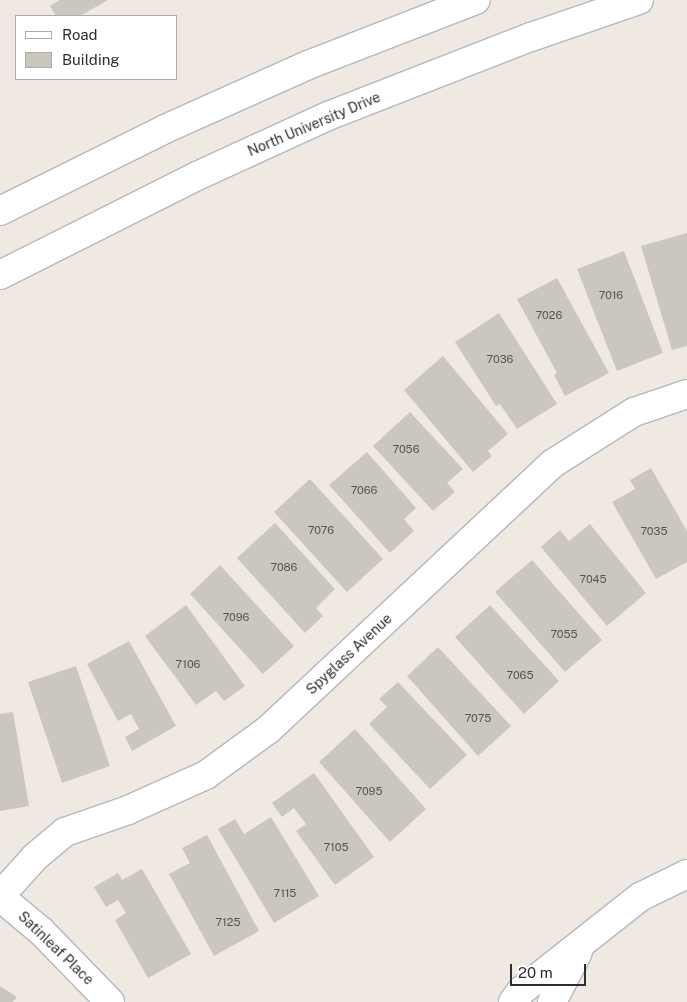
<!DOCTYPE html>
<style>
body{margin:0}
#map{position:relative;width:687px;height:1002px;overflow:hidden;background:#efe9e1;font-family:"Public Sans",sans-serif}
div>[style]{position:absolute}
.building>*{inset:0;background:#cbc7bf}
.roads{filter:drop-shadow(1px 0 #b4b7c1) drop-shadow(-1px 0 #b4b7c1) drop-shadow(0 1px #b4b7c1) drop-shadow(0 -1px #b4b7c1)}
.minor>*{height:28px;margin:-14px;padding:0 14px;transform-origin:14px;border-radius:14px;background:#fff}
.secondary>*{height:28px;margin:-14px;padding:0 14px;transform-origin:14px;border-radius:14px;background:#fff}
span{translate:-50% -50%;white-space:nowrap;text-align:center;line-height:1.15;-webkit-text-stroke:5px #fff;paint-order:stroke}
.number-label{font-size:11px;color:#555452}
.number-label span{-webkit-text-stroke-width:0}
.street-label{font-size:14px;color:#2e2e2e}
.legend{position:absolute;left:15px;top:15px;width:162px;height:65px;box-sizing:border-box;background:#fff;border:1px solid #ababab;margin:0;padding:6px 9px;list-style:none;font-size:15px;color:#2e2e2e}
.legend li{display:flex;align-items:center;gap:10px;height:25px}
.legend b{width:25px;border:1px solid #ababab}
.scale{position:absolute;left:510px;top:964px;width:76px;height:22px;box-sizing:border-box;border:2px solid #2e2e2e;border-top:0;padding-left:6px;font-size:15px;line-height:18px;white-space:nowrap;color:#2e2e2e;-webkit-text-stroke:4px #fff;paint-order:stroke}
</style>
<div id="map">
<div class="building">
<div style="clip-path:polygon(60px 0,108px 0,80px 16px,56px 16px,50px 6px)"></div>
<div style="clip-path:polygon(687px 233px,687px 346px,672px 350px,641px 246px)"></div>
<div style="clip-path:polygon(624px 251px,663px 353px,617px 371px,577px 269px)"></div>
<div style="clip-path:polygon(557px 278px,609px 373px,565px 396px,554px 375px,557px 373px,517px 299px)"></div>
<div style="clip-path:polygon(499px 313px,557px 404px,517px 429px,500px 404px,496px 406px,455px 342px)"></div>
<div style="clip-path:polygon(443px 356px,508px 434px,488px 451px,492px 456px,473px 472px,404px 390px)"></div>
<div style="clip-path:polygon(410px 412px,463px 469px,447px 483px,455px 492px,433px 511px,373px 446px)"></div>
<div style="clip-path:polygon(367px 452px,416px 508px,404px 519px,414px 531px,390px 553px,329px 485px)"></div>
<div style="clip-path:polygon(651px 468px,687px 531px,687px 562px,656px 579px,612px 502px,635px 489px,630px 480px)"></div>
<div style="clip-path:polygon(310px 479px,383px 559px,347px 592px,274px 512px)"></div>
<div style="clip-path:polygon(275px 523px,335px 589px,316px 608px,323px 616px,305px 633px,237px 558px)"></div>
<div style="clip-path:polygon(590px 524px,646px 593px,607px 626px,541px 547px,560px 530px,569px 541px)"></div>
<div style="clip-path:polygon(532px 560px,602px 640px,565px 672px,495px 592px)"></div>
<div style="clip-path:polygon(220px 565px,294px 646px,263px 674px,190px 594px)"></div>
<div style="clip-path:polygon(186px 605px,245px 686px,224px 701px,216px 691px,196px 705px,145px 636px)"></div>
<div style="clip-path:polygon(490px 605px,559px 681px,524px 714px,455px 637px)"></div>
<div style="clip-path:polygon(129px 641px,176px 726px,132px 751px,125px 737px,139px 729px,131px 714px,118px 721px,87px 664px)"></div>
<div style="clip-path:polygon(438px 647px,511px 726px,478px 756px,407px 676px)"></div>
<div style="clip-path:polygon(76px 666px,110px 766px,62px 783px,28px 682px)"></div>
<div style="clip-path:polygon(398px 682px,467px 755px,430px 789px,369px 724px,387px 707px,379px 699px)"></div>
<div style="clip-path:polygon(13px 712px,29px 806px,0 811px,0 714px)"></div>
<div style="clip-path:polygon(355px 729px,426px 809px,390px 842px,319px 762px)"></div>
<div style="clip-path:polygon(314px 773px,374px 857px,335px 885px,296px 831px,306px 824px,294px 808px,282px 817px,272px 803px)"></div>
<div style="clip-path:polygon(271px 817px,319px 896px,274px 923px,218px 829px,235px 819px,244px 834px)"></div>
<div style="clip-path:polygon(207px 835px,259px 931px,214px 956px,169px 874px,190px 863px,182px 848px)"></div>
<div style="clip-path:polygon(142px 869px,191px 954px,148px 978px,115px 920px,126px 913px,118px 900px,106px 907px,94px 887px,118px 873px,122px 880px)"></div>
<div style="clip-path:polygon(0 986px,17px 997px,13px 1002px,0 1002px)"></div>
</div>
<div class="roads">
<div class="minor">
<div style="left:0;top:896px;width:52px;rotate:-48.1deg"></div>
<div style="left:35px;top:857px;width:39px;rotate:-40deg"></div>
<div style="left:65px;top:832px;width:67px;rotate:-19.2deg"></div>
<div style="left:128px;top:810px;width:85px;rotate:-24.2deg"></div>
<div style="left:206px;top:775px;width:78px;rotate:-36.1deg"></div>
<div style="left:269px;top:729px;width:388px;rotate:-43.1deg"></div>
<div style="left:552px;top:464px;width:97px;rotate:-32.4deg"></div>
<div style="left:634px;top:412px;width:56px;rotate:-18.8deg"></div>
<div style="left:0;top:897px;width:53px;rotate:39.7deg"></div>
<div style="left:41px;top:931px;width:99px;rotate:45.8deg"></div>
<div style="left:513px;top:1002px;width:14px;rotate:-54deg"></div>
<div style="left:521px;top:991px;width:152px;rotate:-38.3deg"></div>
<div style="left:640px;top:897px;width:52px;rotate:-26.1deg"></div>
<div style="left:552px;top:1002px;width:56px;rotate:-62.5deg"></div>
</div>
<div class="secondary">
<div style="left:0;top:211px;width:184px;rotate:-26.4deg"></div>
<div style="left:165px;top:129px;width:157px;rotate:-24.1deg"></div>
<div style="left:308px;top:65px;width:180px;rotate:-21.2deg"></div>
<div style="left:0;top:275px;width:220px;rotate:-26.7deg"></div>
<div style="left:197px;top:176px;width:144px;rotate:-24.6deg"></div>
<div style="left:328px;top:116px;width:218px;rotate:-21.3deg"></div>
<div style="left:531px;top:37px;width:114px;rotate:-18.9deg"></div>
</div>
</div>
<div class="number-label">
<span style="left:611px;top:295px">7016</span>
<span style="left:549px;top:315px">7026</span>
<span style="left:500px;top:359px">7036</span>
<span style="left:406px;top:449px">7056</span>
<span style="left:364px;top:490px">7066</span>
<span style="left:321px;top:530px">7076</span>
<span style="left:654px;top:531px">7035</span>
<span style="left:284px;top:567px">7086</span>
<span style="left:593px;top:579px">7045</span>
<span style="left:236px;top:617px">7096</span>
<span style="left:564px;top:634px">7055</span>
<span style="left:188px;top:664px">7106</span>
<span style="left:520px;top:675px">7065</span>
<span style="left:478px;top:718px">7075</span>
<span style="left:369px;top:791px">7095</span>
<span style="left:336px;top:847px">7105</span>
<span style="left:285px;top:893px">7115</span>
<span style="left:228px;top:922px">7125</span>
</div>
<div class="street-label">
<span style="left:314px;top:124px;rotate:-23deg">North University Drive</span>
<span style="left:349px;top:654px;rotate:-43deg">Spyglass Avenue</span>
<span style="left:56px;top:948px;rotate:44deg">Satinleaf Place</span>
</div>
<ul class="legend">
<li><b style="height:6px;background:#fff"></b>Road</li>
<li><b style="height:14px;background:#cbc7bf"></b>Building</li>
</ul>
<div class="scale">20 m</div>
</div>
